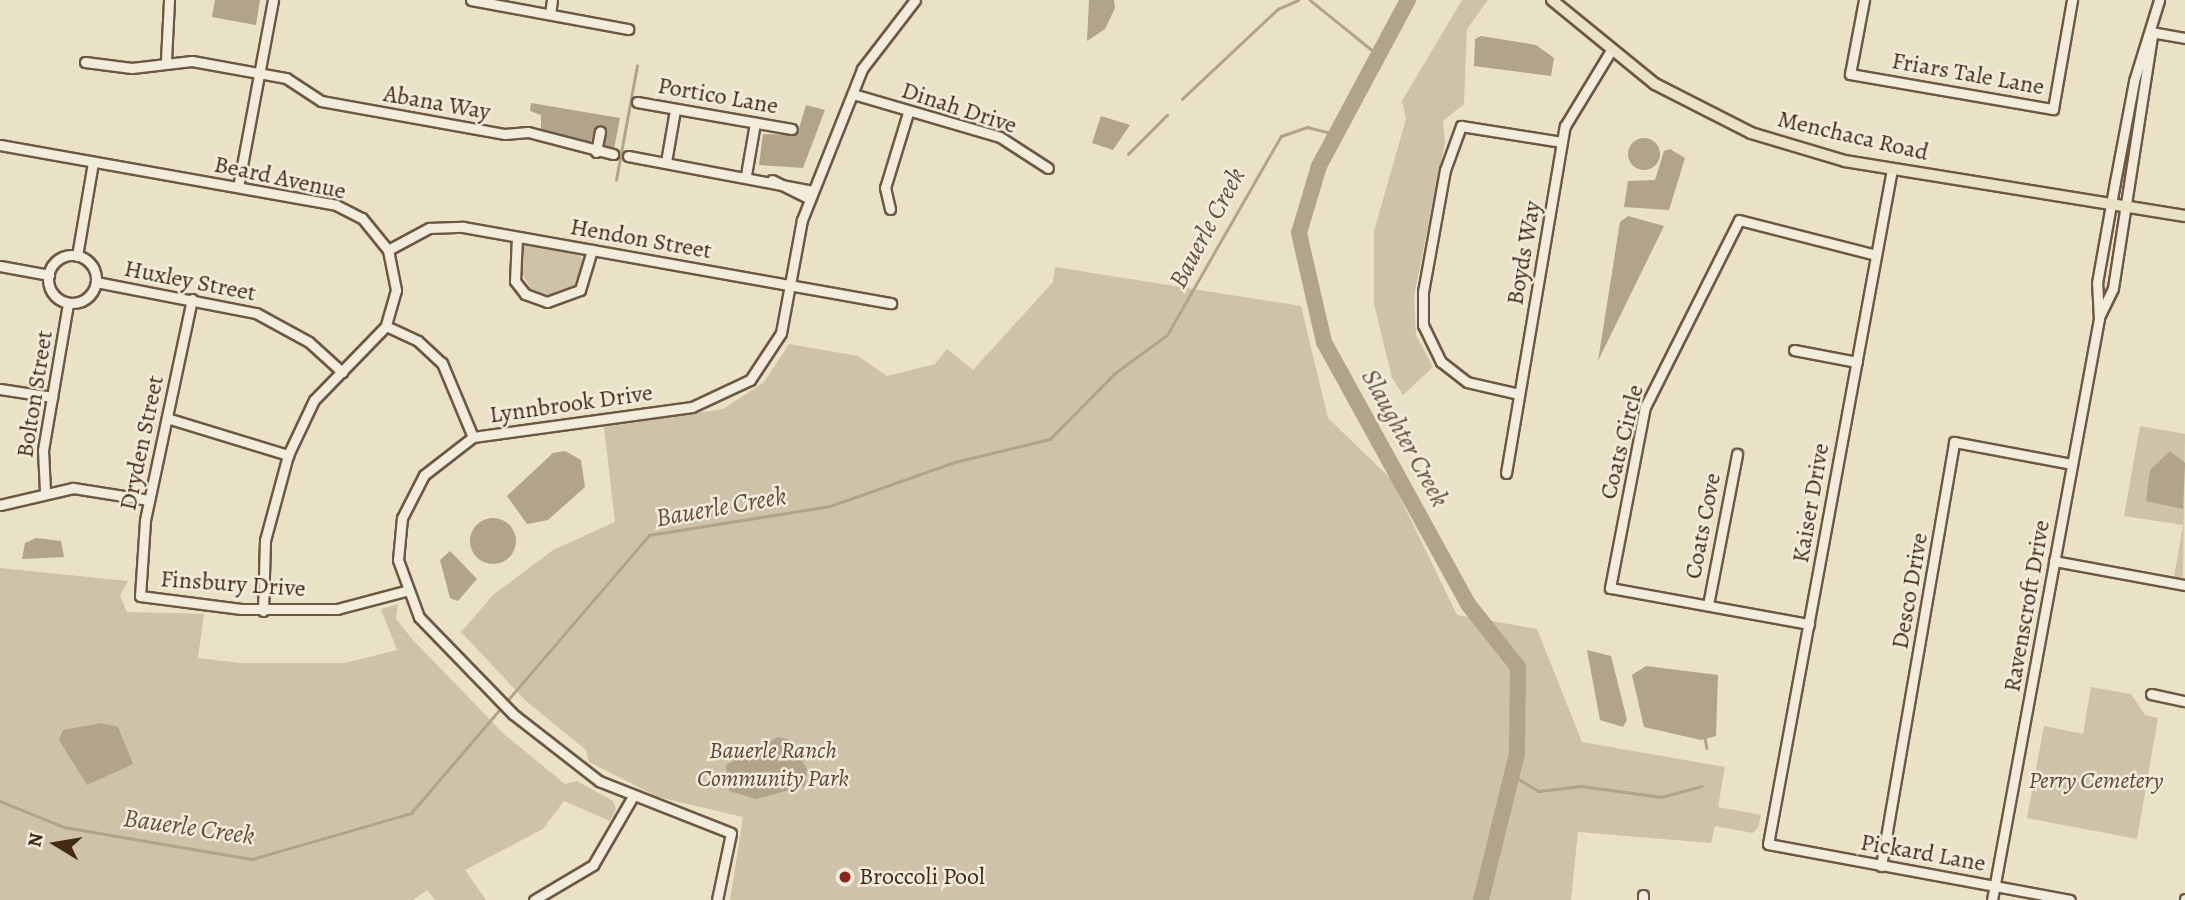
<!DOCTYPE html>
<style>
body{margin:0}
#map{position:relative;width:2185px;height:900px;overflow:hidden;background:#eae2c7;font-family:Alegreya,serif}
div>[style]{position:absolute}
.green>*{inset:0;background:#cec3a9}
.water>*{inset:0;background:#b2a38b}
.round{border-radius:50%}
.stream>*{height:2.5px;margin:-1.25px;padding:0 1.25px;transform-origin:1.25px;border-radius:1.25px;background:#b2a38b}
.river>*{height:16px;margin:-8px;padding:0 8px;transform-origin:8px;border-radius:8px;background:#b2a38b}
.roads{filter:drop-shadow(2px 0 #6e5842) drop-shadow(-2px 0 #6e5842) drop-shadow(0 2px #6e5842) drop-shadow(0 -2px #6e5842)}
.minor>*{height:9px;margin:-4.5px;padding:0 4.5px;transform-origin:4.5px;border-radius:4.5px;background:#f1ecdb}
.minor>.ring{margin:-4.5px;padding:0;box-sizing:content-box;background:none;border:9px solid #f1ecdb;border-radius:50%}
.major>*{height:10px;margin:-5px;padding:0 5px;transform-origin:5px;border-radius:5px;background:#eae2c7}
.dots>*{width:19px;height:19px;translate:-50% -50%;box-sizing:border-box;border:4px solid #f1ecdb;border-radius:50%}
span{translate:-50% -50%;white-space:nowrap;text-align:center;line-height:1.15;-webkit-text-stroke:5px #f1ecdb;paint-order:stroke}
.street-label{font-size:24px;color:#442a16}
.park-label{font-size:24px;color:#604933;font-style:italic}
.poi-label{font-size:24px;color:#442a16}
.left{translate:0 -50%;text-align:left}
.water-label{font-size:26px;color:#654e39;font-style:italic}
.north{position:absolute;left:21px;top:809px;width:70px;height:70px;-webkit-text-stroke:5px #f1ecdb;paint-order:stroke;rotate:281deg;font-size:19px;font-weight:700;line-height:28px;text-align:center;color:#442a16}
.north::after{content:'';display:block;margin:auto;width:24px;height:32px;background:#442a16;clip-path:polygon(50% 0,100% 100%,50% 72%,0 100%)}
</style>
<div id="map">
<div class="green">
<div style="clip-path:polygon(1462px 0,1488px 0,1467px 29px,1464px 104px,1443px 121px,1445px 142px,1414px 296px,1416px 335px,1433px 367px,1403px 395px,1392px 378px,1374px 304px,1374px 231px,1406px 119px,1402px 101px)"></div>
<div style="clip-path:polygon(524px 244px,579px 253px,584px 263px,575px 287px,551px 298px,534px 294px,517px 265px)"></div>
<div style="clip-path:polygon(1055px 267px,1301px 306px,1328px 418px,1391px 479px,1457px 615px,1537px 629px,1582px 742px,1725px 767px,1718px 807px,1761px 815px,1758px 827px,1753px 833px,1715px 826px,1711px 843px,1578px 832px,1571px 900px,730px 900px,743px 817px,658px 797px,589px 762px,586px 750px,526px 701px,461px 632px,493px 595px,553px 550px,615px 522px,604px 427px,723px 409px,764px 382px,789px 344px,858px 356px,887px 376px,935px 364px,947px 349px,973px 370px,1053px 282px)"></div>
<div style="clip-path:polygon(2140px 426px,2185px 434px,2183px 579px,2174px 577px,2183px 525px,2124px 516px)"></div>
<div style="clip-path:polygon(0 568px,128px 581px,120px 596px,127px 612px,204px 614px,198px 658px,241px 663px,345px 663px,397px 650px,381px 609px,398px 604px,396px 619px,413px 640px,504px 734px,565px 784px,577px 781px,613px 801px,616px 809px,610px 821px,564px 801px,543px 829px,465px 870px,486px 900px,435px 900px,427px 890px,413px 900px,0 900px)"></div>
<div style="clip-path:polygon(2091px 687px,2131px 694px,2145px 715px,2158px 718px,2137px 839px,2027px 818px,2044px 726px,2083px 734px)"></div>
</div>
<div class="water">
<div style="clip-path:polygon(215px 0,260px 0,256px 25px,212px 17px)"></div>
<div style="clip-path:polygon(1089px 0,1114px 0,1115px 8px,1105px 29px,1087px 41px)"></div>
<div style="clip-path:polygon(1481px 36px,1536px 45px,1554px 58px,1551px 76px,1474px 66px,1475px 39px)"></div>
<div style="clip-path:polygon(531px 103px,620px 118px,614px 149px,605px 147px,603px 131px,595px 130px,590px 144px,541px 129px,541px 115px,530px 111px)"></div>
<div style="clip-path:polygon(806px 105px,825px 110px,803px 168px,759px 165px,763px 134px,797px 135px)"></div>
<div style="clip-path:polygon(1101px 116px,1130px 125px,1113px 150px,1092px 143px)"></div>
<div class="round" style="left:1628px;top:138px;width:32px;height:32px"></div>
<div style="clip-path:polygon(1670px 149px,1685px 158px,1669px 210px,1624px 207px,1628px 181px,1655px 180px,1664px 151px)"></div>
<div style="clip-path:polygon(1628px 216px,1664px 226px,1598px 361px,1620px 222px)"></div>
<div style="clip-path:polygon(565px 451px,581px 460px,585px 487px,548px 520px,527px 524px,507px 496px,553px 453px)"></div>
<div style="clip-path:polygon(2170px 451px,2185px 463px,2183px 509px,2146px 501px,2150px 470px)"></div>
<div class="round" style="left:470px;top:518px;width:46px;height:46px"></div>
<div style="clip-path:polygon(36px 538px,61px 541px,64px 557px,22px 559px,25px 543px)"></div>
<div style="clip-path:polygon(450px 551px,477px 579px,458px 601px,450px 598px,440px 560px)"></div>
<div style="clip-path:polygon(1587px 650px,1611px 656px,1627px 720px,1623px 727px,1600px 720px)"></div>
<div style="clip-path:polygon(1646px 666px,1718px 675px,1716px 736px,1701px 740px,1644px 727px,1632px 675px)"></div>
<div style="clip-path:polygon(101px 723px,118px 727px,133px 764px,87px 785px,59px 740px,63px 730px)"></div>
<div style="clip-path:polygon(778px 737px,790px 740px,807px 769px,805px 786px,756px 799px,729px 791px,726px 765px)"></div>
</div>
<div class="stream">
<div style="left:1310px;top:0;width:86px;rotate:38.9deg"></div>
<div style="left:1182px;top:99px;width:132px;rotate:-43.2deg"></div>
<div style="left:1278px;top:9px;width:22px;rotate:-24deg"></div>
<div style="left:1128px;top:154px;width:55px;rotate:-45deg"></div>
<div style="left:616px;top:180px;width:116px;rotate:-79.6deg"></div>
<div style="left:1705px;top:738px;width:10px;rotate:79deg"></div>
<div style="left:1512px;top:775px;width:31px;rotate:31deg"></div>
<div style="left:1539px;top:791px;width:42px;rotate:-6.8deg"></div>
<div style="left:1581px;top:786px;width:81px;rotate:7.8deg"></div>
<div style="left:1661px;top:797px;width:42px;rotate:-15deg"></div>
<div style="left:0;top:801px;width:69px;rotate:22.1deg"></div>
<div style="left:64px;top:827px;width:191px;rotate:9.7deg"></div>
<div style="left:252px;top:859px;width:166px;rotate:-16.1deg"></div>
<div style="left:411px;top:813px;width:366px;rotate:-49.4deg"></div>
<div style="left:649px;top:535px;width:183px;rotate:-9.1deg"></div>
<div style="left:830px;top:506px;width:133px;rotate:-19.4deg"></div>
<div style="left:955px;top:462px;width:98px;rotate:-13.6deg"></div>
<div style="left:1050px;top:439px;width:93px;rotate:-45.4deg"></div>
<div style="left:1115px;top:373px;width:64px;rotate:-36.2deg"></div>
<div style="left:1167px;top:335px;width:229px;rotate:-60.2deg"></div>
<div style="left:1281px;top:136px;width:28px;rotate:-19deg"></div>
<div style="left:1307px;top:127px;width:30px;rotate:14deg"></div>
</div>
<div class="river">
<div style="left:1408px;top:0;width:188px;rotate:118.2deg"></div>
<div style="left:1319px;top:166px;width:70px;rotate:106.6deg"></div>
<div style="left:1299px;top:233px;width:112px;rotate:77.1deg"></div>
<div style="left:1324px;top:342px;width:299px;rotate:61.2deg"></div>
<div style="left:1468px;top:604px;width:80px;rotate:51.6deg"></div>
<div style="left:1518px;top:667px;width:87px;rotate:90.7deg"></div>
<div style="left:1517px;top:754px;width:150px;rotate:103.9deg"></div>
</div>
<div class="roads">
<div class="minor">
<div style="left:471px;top:0;width:160px;rotate:10.5deg"></div>
<div style="left:1864px;top:0;width:75px;rotate:100.7deg"></div>
<div style="left:1850px;top:74px;width:206px;rotate:9.8deg"></div>
<div style="left:2053px;top:109px;width:111px;rotate:-80.1deg"></div>
<div style="left:550px;top:14px;width:14px;rotate:-82deg"></div>
<div style="left:2151px;top:32px;width:35px;rotate:10deg"></div>
<div style="left:166px;top:60px;width:60px;rotate:-87.1deg"></div>
<div style="left:85px;top:62px;width:47px;rotate:7.3deg"></div>
<div style="left:132px;top:68px;width:60px;rotate:-6.7deg"></div>
<div style="left:192px;top:61px;width:96px;rotate:10.3deg"></div>
<div style="left:286px;top:78px;width:42px;rotate:33.3deg"></div>
<div style="left:321px;top:101px;width:187px;rotate:10.2deg"></div>
<div style="left:505px;top:134px;width:23px;rotate:-5deg"></div>
<div style="left:528px;top:132px;width:88px;rotate:14.5deg"></div>
<div style="left:853px;top:94px;width:153px;rotate:16.3deg"></div>
<div style="left:1000px;top:137px;width:57px;rotate:32.9deg"></div>
<div style="left:637px;top:102px;width:157px;rotate:9.9deg"></div>
<div style="left:0;top:145px;width:341px;rotate:10.1deg"></div>
<div style="left:336px;top:205px;width:29px;rotate:27deg"></div>
<div style="left:362px;top:218px;width:41px;rotate:50.9deg"></div>
<div style="left:388px;top:250px;width:41px;rotate:78.7deg"></div>
<div style="left:396px;top:290px;width:37px;rotate:106deg"></div>
<div style="left:386px;top:326px;width:103px;rotate:134.2deg"></div>
<div style="left:314px;top:400px;width:61px;rotate:115.3deg"></div>
<div style="left:288px;top:455px;width:88px;rotate:105.1deg"></div>
<div style="left:265px;top:540px;width:71px;rotate:91.6deg"></div>
<div style="left:596px;top:152px;width:21px;rotate:-79deg"></div>
<div style="left:628px;top:156px;width:188px;rotate:10.7deg"></div>
<div style="left:666px;top:162px;width:53px;rotate:-80.2deg"></div>
<div style="left:1892px;top:169px;width:686px;rotate:100.41deg"></div>
<div style="left:1768px;top:844px;width:307px;rotate:10.5deg"></div>
<div style="left:746px;top:175px;width:53px;rotate:-80.2deg"></div>
<div style="left:772px;top:180px;width:42px;rotate:26.6deg"></div>
<div style="left:238px;top:187px;width:190px;rotate:-79.4deg"></div>
<div style="left:890px;top:209px;width:22px;rotate:-103deg"></div>
<div style="left:885px;top:188px;width:78px;rotate:-73deg"></div>
<div style="left:517px;top:237px;width:44px;rotate:92.6deg"></div>
<div style="left:515px;top:281px;width:16px;rotate:52deg"></div>
<div style="left:525px;top:294px;width:23px;rotate:20deg"></div>
<div style="left:547px;top:302px;width:35px;rotate:-20deg"></div>
<div style="left:580px;top:290px;width:42px;rotate:-73.3deg"></div>
<div style="left:388px;top:250px;width:47px;rotate:-28.2deg"></div>
<div style="left:429px;top:228px;width:34px;rotate:-2deg"></div>
<div style="left:463px;top:227px;width:435px;rotate:10.1deg"></div>
<div class="ring" style="left:48px;top:255px;width:39px;height:39px"></div>
<div style="left:77px;top:256px;width:95px;rotate:-80.3deg"></div>
<div style="left:0;top:266px;width:50px;rotate:10.4deg"></div>
<div style="left:96px;top:282px;width:163px;rotate:11deg"></div>
<div style="left:256px;top:313px;width:60px;rotate:28.7deg"></div>
<div style="left:309px;top:342px;width:45px;rotate:42.3deg"></div>
<div style="left:192px;top:299px;width:227px;rotate:102deg"></div>
<div style="left:145px;top:521px;width:75px;rotate:93.8deg"></div>
<div style="left:140px;top:596px;width:102px;rotate:7.3deg"></div>
<div style="left:241px;top:609px;width:96px"></div>
<div style="left:337px;top:609px;width:70px;rotate:-14.8deg"></div>
<div style="left:2099px;top:317px;width:32px;rotate:-64deg"></div>
<div style="left:2113px;top:288px;width:255px;rotate:-81.2deg"></div>
<div style="left:386px;top:326px;width:35px;rotate:25deg"></div>
<div style="left:418px;top:341px;width:33px;rotate:43deg"></div>
<div style="left:442px;top:363px;width:80px;rotate:67.3deg"></div>
<div style="left:1794px;top:350px;width:64px;rotate:10.8deg"></div>
<div style="left:0;top:389px;width:53px;rotate:8.7deg"></div>
<div style="left:1519px;top:394px;width:53px;rotate:-167deg"></div>
<div style="left:1467px;top:382px;width:33px;rotate:-142deg"></div>
<div style="left:1441px;top:362px;width:41px;rotate:-115.9deg"></div>
<div style="left:1423px;top:325px;width:33px;rotate:-90deg"></div>
<div style="left:1423px;top:292px;width:124px;rotate:-79.8deg"></div>
<div style="left:1445px;top:170px;width:47px;rotate:-70deg"></div>
<div style="left:1461px;top:126px;width:102px;rotate:9deg"></div>
<div style="left:167px;top:418px;width:127px;rotate:17deg"></div>
<div style="left:1506px;top:473px;width:352px;rotate:-80.4deg"></div>
<div style="left:1565px;top:126px;width:87px;rotate:-58.7deg"></div>
<div style="left:45px;top:491px;width:41px;rotate:-92.8deg"></div>
<div style="left:43px;top:450px;width:149px;rotate:-80.3deg"></div>
<div style="left:0;top:505px;width:75px;rotate:-13.1deg"></div>
<div style="left:73px;top:488px;width:77px;rotate:9deg"></div>
<div style="left:2054px;top:561px;width:133px;rotate:10.4deg"></div>
<div style="left:1708px;top:605px;width:154px;rotate:-79.1deg"></div>
<div style="left:1809px;top:624px;width:202px;rotate:-169.7deg"></div>
<div style="left:1610px;top:588px;width:184px;rotate:-79.1deg"></div>
<div style="left:1645px;top:407px;width:209px;rotate:-63.3deg"></div>
<div style="left:1739px;top:220px;width:141px;rotate:14.3deg"></div>
<div style="left:2151px;top:694px;width:35px;rotate:12deg"></div>
<div style="left:1881px;top:866px;width:430px;rotate:-80.2deg"></div>
<div style="left:1954px;top:442px;width:120px;rotate:10.6deg"></div>
<div style="left:534px;top:900px;width:69px;rotate:-30.7deg"></div>
<div style="left:593px;top:865px;width:78px;rotate:-59.8deg"></div>
<div style="left:717px;top:900px;width:68px;rotate:-78.2deg"></div>
<div style="left:731px;top:833px;width:142px;rotate:-158.5deg"></div>
<div style="left:599px;top:781px;width:109px;rotate:-142.1deg"></div>
<div style="left:513px;top:714px;width:135px;rotate:-134.1deg"></div>
<div style="left:419px;top:617px;width:61px;rotate:-110.2deg"></div>
<div style="left:398px;top:560px;width:42px;rotate:-84.6deg"></div>
<div style="left:402px;top:518px;width:48px;rotate:-62.9deg"></div>
<div style="left:424px;top:475px;width:62px;rotate:-37.8deg"></div>
<div style="left:473px;top:437px;width:221px;rotate:-7.8deg"></div>
<div style="left:692px;top:407px;width:64px;rotate:-25deg"></div>
<div style="left:750px;top:380px;width:56px;rotate:-56.6deg"></div>
<div style="left:781px;top:333px;width:115px;rotate:-79.5deg"></div>
<div style="left:802px;top:220px;width:162px;rotate:-68.3deg"></div>
<div style="left:862px;top:69px;width:87px;rotate:-52.5deg"></div>
<div style="left:1643px;top:900px;width:5px;rotate:-90deg"></div>
<div style="left:1992px;top:900px;width:591px;rotate:-79.57deg"></div>
<div style="left:2099px;top:319px;width:36px;rotate:-93deg"></div>
<div style="left:2097px;top:283px;width:103px;rotate:-79.9deg"></div>
<div style="left:2115px;top:182px;width:103px;rotate:-79.3deg"></div>
<div style="left:2134px;top:81px;width:85px;rotate:-72.8deg"></div>
<div style="left:2185px;top:900px;width:1px;rotate:-90deg"></div>
</div>
<div class="major">
<div style="left:1552px;top:0;width:133px;rotate:39.2deg"></div>
<div style="left:1655px;top:84px;width:108px;rotate:27deg"></div>
<div style="left:1751px;top:133px;width:98px;rotate:16.6deg"></div>
<div style="left:1845px;top:161px;width:344px;rotate:9.2deg"></div>
</div>
</div>
<div class="dots">
<div style="left:845px;top:877px;background:#8f2418"></div>
</div>
<div class="street-label">
<span style="left:1968px;top:74px;rotate:10deg">Friars Tale Lane</span>
<span style="left:718px;top:96px;rotate:10deg">Portico Lane</span>
<span style="left:437px;top:103px;rotate:10deg">Abana Way</span>
<span style="left:959px;top:108px;rotate:18deg">Dinah Drive</span>
<span style="left:1853px;top:136px;rotate:13deg">Menchaca Road</span>
<span style="left:280px;top:178px;rotate:12deg">Beard Avenue</span>
<span style="left:641px;top:239px;rotate:10deg">Hendon Street</span>
<span style="left:1524px;top:253px;rotate:-80deg">Boyds Way</span>
<span style="left:190px;top:281px;rotate:11deg">Huxley Street</span>
<span style="left:35px;top:394px;rotate:-81deg">Bolton Street</span>
<span style="left:571px;top:404px;rotate:-8deg">Lynnbrook Drive</span>
<span style="left:1622px;top:442px;rotate:-76deg">Coats Circle</span>
<span style="left:142px;top:443px;rotate:-78deg">Dryden Street</span>
<span style="left:1811px;top:503px;rotate:-80deg">Kaiser Drive</span>
<span style="left:1703px;top:526px;rotate:-79deg">Coats Cove</span>
<span style="left:233px;top:584px;rotate:4deg">Finsbury Drive</span>
<span style="left:1910px;top:591px;rotate:-80deg">Desco Drive</span>
<span style="left:2027px;top:606px;rotate:-80deg">Ravenscroft Drive</span>
<span style="left:1923px;top:853px;rotate:10deg">Pickard Lane</span>
</div>
<div class="park-label">
<span style="left:773px;top:765px">Bauerle Ranch<br>Community Park</span>
<span style="left:2096px;top:781px">Perry Cemetery</span>
</div>
<div class="poi-label">
<span class="left" style="left:859px;top:877px">Broccoli Pool</span>
</div>
<div class="water-label">
<span style="left:1207px;top:228px;rotate:-62deg">Bauerle Creek</span>
<span style="left:1405px;top:438px;rotate:61deg">Slaughter Creek</span>
<span style="left:721px;top:507px;rotate:-10deg">Bauerle Creek</span>
<span style="left:189px;top:827px;rotate:8deg">Bauerle Creek</span>
</div>
<div class="north">N</div>
</div>
